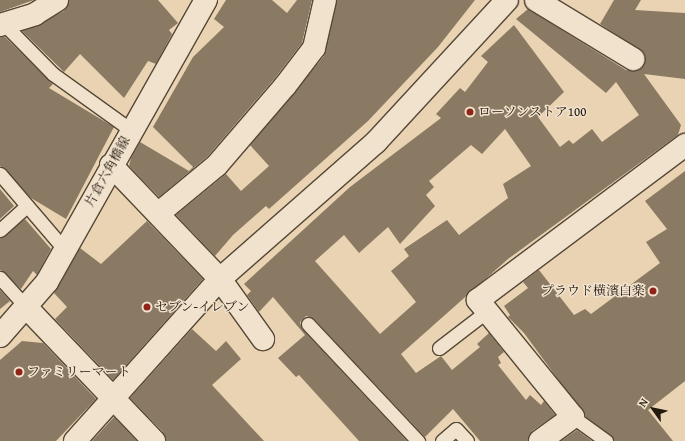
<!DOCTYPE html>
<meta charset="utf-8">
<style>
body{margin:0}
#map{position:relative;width:685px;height:441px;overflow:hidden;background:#ead3b3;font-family:"Gentium Book Plus","Noto Serif JP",serif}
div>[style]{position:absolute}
.building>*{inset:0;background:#8a7a63}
.roads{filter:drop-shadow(1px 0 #554836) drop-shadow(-1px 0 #554836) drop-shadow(0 1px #554836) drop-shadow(0 -1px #554836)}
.lane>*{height:13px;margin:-6.5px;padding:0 6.5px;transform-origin:6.5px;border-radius:6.5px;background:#f1e2ce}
.street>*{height:22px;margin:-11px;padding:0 11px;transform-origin:11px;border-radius:11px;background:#f1e2ce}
.secondary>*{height:22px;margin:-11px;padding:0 11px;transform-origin:11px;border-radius:11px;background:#f1e2ce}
.dots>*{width:11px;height:11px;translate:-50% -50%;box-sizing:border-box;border:2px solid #f1e2ce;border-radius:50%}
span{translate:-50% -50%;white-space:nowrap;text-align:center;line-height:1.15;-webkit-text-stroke:3px #f1e2ce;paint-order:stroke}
.poi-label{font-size:13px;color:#23190d}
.left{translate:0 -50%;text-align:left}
.right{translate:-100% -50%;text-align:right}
.street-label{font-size:13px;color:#23190d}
.north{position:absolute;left:633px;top:389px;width:40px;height:40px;-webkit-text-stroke:3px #f1e2ce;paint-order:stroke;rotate:303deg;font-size:11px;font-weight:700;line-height:16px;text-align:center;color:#23190d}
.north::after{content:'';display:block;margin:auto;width:14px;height:18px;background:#23190d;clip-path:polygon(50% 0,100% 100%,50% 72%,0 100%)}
</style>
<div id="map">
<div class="building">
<div style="clip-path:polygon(0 0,34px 0,0 12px)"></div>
<div style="clip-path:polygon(69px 0,158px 0,178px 23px,169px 30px,172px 34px,156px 64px,148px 61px,124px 98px,80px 54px,64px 72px,22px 31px,64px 11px)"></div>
<div style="clip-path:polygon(226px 0,272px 0,287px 13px,297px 0,312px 0,302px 43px,275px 78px,208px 156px,159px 197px,129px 166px,131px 158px,140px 142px,189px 171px,193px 167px,153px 127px,193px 57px,224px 27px,214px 19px)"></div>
<div style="clip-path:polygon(337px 0,475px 0,438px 47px,368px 121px,269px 209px,266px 206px,233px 235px,215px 256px,176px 215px,226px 174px,241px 191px,269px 166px,250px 145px,324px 56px)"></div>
<div style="clip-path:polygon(evenodd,614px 0,641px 0,635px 10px,685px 13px,685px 79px,644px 74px,681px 125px,678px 135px,508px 259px,401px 354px,416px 373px,441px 356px,452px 370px,480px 347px,477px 344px,489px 333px,504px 352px,498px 357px,501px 363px,498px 365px,526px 400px,530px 395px,541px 405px,544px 401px,555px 415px,532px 431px,528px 441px,480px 441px,453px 409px,425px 437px,314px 319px,306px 316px,300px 322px,302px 329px,407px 441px,359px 441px,299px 375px,296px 377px,278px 358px,305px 335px,273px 297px,259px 312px,247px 295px,251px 291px,244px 284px,350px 187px,441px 118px,436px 114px,460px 88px,465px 92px,488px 62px,481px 56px,514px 25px,564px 92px,538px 117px,560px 147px,569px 140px,573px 144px,592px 129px,602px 142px,639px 115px,616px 82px,606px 93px,516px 19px,528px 9px,626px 70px,639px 70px,645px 60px,644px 53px,600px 24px,614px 0,505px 129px,531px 166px,503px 184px,508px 198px,459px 235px,447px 220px,404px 249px,409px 256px,391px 271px,416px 302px,380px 334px,315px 261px,344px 235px,359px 253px,388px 227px,400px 244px,435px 206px,426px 195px,434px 187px,429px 181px,471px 145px,482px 154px,505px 129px)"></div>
<div style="clip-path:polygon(0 37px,5px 37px,53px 84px,49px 88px,114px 127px,66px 219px,31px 198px,0 166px)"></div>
<div style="clip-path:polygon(685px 171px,685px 381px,648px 410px,673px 441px,614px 441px,585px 416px,524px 333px,508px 317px,510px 315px,504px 306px,528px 288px,523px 282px,539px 270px,574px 315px,585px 309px,591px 314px,660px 263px,646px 242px,667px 229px,645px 201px)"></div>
<div style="clip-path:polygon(0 189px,14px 206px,0 219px)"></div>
<div style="clip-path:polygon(25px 219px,51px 249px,37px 275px,33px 271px,21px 289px,0 270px,0 238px)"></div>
<div style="clip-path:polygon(147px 221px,203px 279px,113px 380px,55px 319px,67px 307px,54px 293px,80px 248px,101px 264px)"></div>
<div style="clip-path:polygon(0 290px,10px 301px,0 309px)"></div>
<div style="clip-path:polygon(192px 329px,216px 351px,226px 341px,241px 359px,212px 385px,264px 441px,166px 441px,163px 432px,130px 398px)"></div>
<div style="clip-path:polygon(22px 341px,43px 343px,96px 399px,56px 441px,0 441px,0 360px)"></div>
<div style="clip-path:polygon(114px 417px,137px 441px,92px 441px)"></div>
<div style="clip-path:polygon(577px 430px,592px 441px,561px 441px)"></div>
</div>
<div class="roads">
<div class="lane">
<div style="left:4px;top:24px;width:70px;rotate:45.6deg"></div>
<div style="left:53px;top:74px;width:96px;rotate:35.7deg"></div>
<div style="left:0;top:174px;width:100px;rotate:49.5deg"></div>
<div style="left:0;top:230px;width:36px;rotate:-42deg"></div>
<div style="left:0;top:278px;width:40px;rotate:48deg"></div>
<div style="left:308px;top:324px;width:161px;rotate:46.8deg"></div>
<div style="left:439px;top:348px;width:61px;rotate:-37.6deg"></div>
<div style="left:573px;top:417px;width:41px;rotate:36deg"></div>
<div style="left:442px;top:441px;width:18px;rotate:-41deg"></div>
<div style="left:456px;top:429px;width:16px;rotate:47deg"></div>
</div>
<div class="street">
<div style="left:536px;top:0;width:114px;rotate:31.3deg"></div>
<div style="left:0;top:25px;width:37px;rotate:-17deg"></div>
<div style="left:35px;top:14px;width:26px;rotate:-32deg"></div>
<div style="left:111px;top:165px;width:158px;rotate:46.3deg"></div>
<div style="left:220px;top:279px;width:74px;rotate:54.4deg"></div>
<div style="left:159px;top:213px;width:75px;rotate:-39.6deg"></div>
<div style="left:217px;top:165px;width:104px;rotate:-49.3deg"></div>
<div style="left:285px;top:86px;width:48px;rotate:-52.7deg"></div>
<div style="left:314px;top:48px;width:49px;rotate:-77.1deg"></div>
<div style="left:27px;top:308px;width:184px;rotate:46.3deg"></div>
<div style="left:75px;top:441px;width:217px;rotate:-48.2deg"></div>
<div style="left:540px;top:441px;width:41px;rotate:-36deg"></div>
<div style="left:573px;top:417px;width:151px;rotate:-129.1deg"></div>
<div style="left:478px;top:300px;width:259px;rotate:-36.8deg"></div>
</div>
<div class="secondary">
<div style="left:220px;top:279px;width:208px;rotate:-41.3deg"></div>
<div style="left:376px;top:142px;width:193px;rotate:-47.3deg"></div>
<div style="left:0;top:336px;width:72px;rotate:-49deg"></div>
<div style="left:47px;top:282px;width:324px;rotate:-60.6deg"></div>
</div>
</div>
<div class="dots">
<div style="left:470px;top:112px;background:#8f2418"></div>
<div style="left:653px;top:291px;background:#8f2418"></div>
<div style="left:147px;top:307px;background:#8f2418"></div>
<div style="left:19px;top:372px;background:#8f2418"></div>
</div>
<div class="poi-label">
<span class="left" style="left:478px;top:112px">ローソンストア100</span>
<span class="right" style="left:645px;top:291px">プラウド横濱白楽</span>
<span class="left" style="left:155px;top:307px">セブン-イレブン</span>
<span class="left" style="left:27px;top:372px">ファミリーマート</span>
</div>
<div class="street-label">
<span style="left:108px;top:172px;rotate:-61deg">片倉六角橋線</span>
</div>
<div class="north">N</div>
</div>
